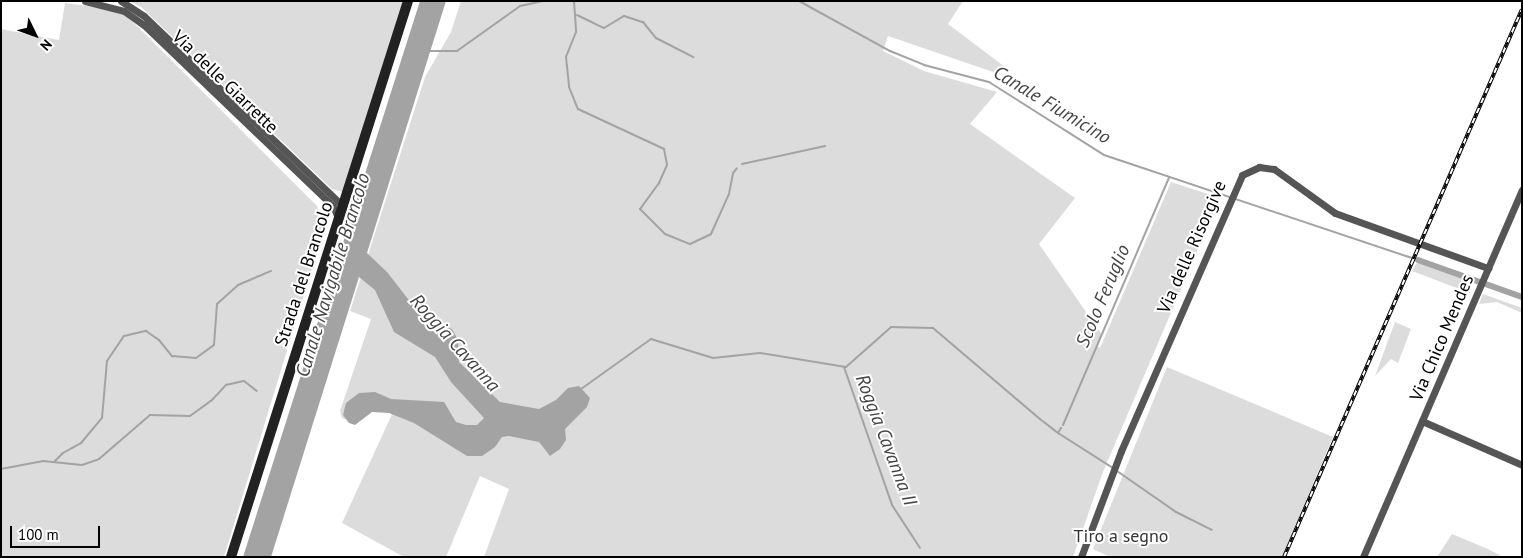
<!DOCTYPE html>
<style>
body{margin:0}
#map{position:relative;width:1523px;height:558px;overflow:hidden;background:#fff;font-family:"PT Sans",sans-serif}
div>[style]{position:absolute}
.green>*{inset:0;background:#dcdcdc}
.water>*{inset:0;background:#a3a3a3}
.stream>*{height:2px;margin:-1px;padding:0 1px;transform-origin:1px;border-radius:1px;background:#a3a3a3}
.canal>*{height:6px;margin:-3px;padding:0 3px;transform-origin:3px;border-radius:3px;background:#a3a3a3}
.street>*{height:7px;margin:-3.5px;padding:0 3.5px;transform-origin:3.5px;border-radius:3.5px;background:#555}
.secondary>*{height:10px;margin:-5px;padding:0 5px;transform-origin:5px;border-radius:5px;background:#222}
.rail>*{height:4px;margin-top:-2px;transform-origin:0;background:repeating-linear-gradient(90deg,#fff 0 5.5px,#000 0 11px);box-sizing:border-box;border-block:1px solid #000}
span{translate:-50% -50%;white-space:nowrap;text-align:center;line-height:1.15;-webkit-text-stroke:4px #fff;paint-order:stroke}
.street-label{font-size:18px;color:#000}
.park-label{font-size:18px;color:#333}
.water-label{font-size:19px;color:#444;font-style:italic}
.frame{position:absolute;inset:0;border:2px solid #000;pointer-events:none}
.north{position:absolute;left:10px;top:10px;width:50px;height:50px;-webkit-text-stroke:4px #fff;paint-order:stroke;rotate:132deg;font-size:14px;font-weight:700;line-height:20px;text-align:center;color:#000}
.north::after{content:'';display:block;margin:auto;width:18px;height:22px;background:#000;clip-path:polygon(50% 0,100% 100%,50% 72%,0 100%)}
.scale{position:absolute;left:10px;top:526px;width:90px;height:22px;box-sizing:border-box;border:2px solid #000;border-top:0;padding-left:6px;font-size:15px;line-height:18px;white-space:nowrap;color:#000;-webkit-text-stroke:4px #fff;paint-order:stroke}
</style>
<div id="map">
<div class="green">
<div style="clip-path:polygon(130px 1px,404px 1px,343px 192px,332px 189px,141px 7px)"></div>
<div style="clip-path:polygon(461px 1px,963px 1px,948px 24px,1005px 67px,999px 74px,888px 36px,883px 51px,924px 71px,997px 92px,970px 124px,1075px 198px,1039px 244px,1102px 335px,1097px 346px,1100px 348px,1171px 182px,1220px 198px,1103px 472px,1073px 557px,484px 557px,509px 489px,480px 476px,446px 557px,404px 557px,342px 523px,393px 412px,380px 406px,347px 420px,342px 418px,340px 411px,371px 319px,350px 311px,425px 77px,451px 32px)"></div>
<div style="clip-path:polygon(65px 3px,103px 8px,123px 14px,133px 22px,317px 206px,321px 217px,321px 239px,224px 557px,1px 557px,1px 29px,59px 40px)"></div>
<div style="clip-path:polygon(1417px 262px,1473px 281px,1470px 293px,1412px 271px)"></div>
<div style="clip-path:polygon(1483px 294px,1522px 308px,1522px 313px,1497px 302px,1479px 304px)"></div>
<div style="clip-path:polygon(1395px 322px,1411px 329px,1398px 363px,1391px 359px,1375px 376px)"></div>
<div style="clip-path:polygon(1167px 367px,1333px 437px,1282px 557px,1110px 557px,1093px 549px)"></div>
<div style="clip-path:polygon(1452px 534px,1490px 550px,1503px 557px,1437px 557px)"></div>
</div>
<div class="water">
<div style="clip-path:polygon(420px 1px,446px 1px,367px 253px,387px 272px,422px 317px,452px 329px,458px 340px,459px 362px,500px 402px,539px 409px,556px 400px,568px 388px,579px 386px,590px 398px,587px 407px,565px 429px,566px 440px,560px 449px,550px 456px,539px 442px,509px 436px,502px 437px,495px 447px,482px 456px,467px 456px,414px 423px,389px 413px,372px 412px,355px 425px,349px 423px,343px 415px,346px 403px,359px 393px,375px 392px,391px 399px,444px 402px,456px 422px,466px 425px,477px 425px,484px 418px,451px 382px,435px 357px,394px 332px,375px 290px,359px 277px,271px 557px,243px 557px)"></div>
</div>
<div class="stream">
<div style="left:574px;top:1px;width:31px;rotate:86deg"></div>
<div style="left:576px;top:32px;width:27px;rotate:112deg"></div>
<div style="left:566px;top:57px;width:30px;rotate:84deg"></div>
<div style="left:569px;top:87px;width:24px;rotate:68deg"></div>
<div style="left:578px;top:109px;width:95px;rotate:24.9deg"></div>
<div style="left:664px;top:149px;width:16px;rotate:79deg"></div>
<div style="left:667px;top:165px;width:20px;rotate:114deg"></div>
<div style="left:659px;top:183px;width:32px;rotate:126deg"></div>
<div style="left:640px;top:209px;width:35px;rotate:45deg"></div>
<div style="left:665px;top:234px;width:27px;rotate:22deg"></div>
<div style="left:690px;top:244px;width:23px;rotate:-25deg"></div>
<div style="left:711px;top:234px;width:44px;rotate:-65.8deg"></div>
<div style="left:729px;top:194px;width:21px;rotate:-79deg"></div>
<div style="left:733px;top:173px;width:6px;rotate:-51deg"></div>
<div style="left:799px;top:1px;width:104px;rotate:28.8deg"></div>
<div style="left:890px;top:51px;width:37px;rotate:22deg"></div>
<div style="left:924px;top:65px;width:67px;rotate:14.7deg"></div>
<div style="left:989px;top:82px;width:136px;rotate:32.4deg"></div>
<div style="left:1104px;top:155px;width:324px;rotate:18.5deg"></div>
<div style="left:577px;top:15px;width:30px;rotate:26deg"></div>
<div style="left:604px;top:28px;width:23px;rotate:-31deg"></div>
<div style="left:624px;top:16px;width:20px;rotate:18deg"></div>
<div style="left:643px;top:22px;width:21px;rotate:51deg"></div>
<div style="left:656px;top:38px;width:42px;rotate:27.2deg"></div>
<div style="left:429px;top:51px;width:28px"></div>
<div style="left:457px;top:51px;width:77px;rotate:-35.5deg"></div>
<div style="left:520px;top:6px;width:25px;rotate:-12deg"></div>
<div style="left:742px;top:164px;width:85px;rotate:-12.2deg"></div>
<div style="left:844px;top:367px;width:146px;rotate:70.8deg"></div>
<div style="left:892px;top:505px;width:51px;rotate:56.9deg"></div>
<div style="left:581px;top:389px;width:86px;rotate:-35.5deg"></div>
<div style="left:651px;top:339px;width:65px;rotate:17deg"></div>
<div style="left:713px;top:358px;width:47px;rotate:-6.1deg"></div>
<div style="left:760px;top:353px;width:87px;rotate:9.2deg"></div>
<div style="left:846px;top:367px;width:60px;rotate:-41.6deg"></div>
<div style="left:891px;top:327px;width:42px;rotate:1.4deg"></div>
<div style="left:933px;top:328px;width:140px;rotate:40.4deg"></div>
<div style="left:1040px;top:419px;width:23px;rotate:38deg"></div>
<div style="left:1058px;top:433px;width:6px;rotate:-59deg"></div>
<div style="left:1063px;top:425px;width:269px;rotate:-66.8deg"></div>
<div style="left:1058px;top:433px;width:65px;rotate:32.5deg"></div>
<div style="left:54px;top:462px;width:13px;rotate:-45deg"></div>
<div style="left:63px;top:453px;width:21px;rotate:-29deg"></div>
<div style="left:81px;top:443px;width:33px;rotate:-50deg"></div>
<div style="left:102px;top:418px;width:57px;rotate:-85deg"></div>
<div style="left:107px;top:361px;width:30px;rotate:-56deg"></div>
<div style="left:124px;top:336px;width:23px;rotate:-13deg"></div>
<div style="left:146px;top:331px;width:16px;rotate:35deg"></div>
<div style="left:159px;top:340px;width:21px;rotate:51deg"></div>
<div style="left:172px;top:356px;width:24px;rotate:5deg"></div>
<div style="left:196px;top:358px;width:22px;rotate:-36deg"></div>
<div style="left:214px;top:345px;width:41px;rotate:-85.8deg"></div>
<div style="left:217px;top:304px;width:28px;rotate:-42deg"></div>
<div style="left:238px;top:285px;width:36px;rotate:-23deg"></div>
<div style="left:1px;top:469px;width:43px;rotate:-10.8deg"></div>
<div style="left:43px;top:461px;width:39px;rotate:6deg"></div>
<div style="left:82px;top:465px;width:18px;rotate:-19deg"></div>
<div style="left:99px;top:459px;width:67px;rotate:-40.8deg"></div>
<div style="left:150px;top:415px;width:40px;rotate:1.4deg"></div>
<div style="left:190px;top:416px;width:27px;rotate:-36deg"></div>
<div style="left:212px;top:400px;width:21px;rotate:-47deg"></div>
<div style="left:226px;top:385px;width:18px;rotate:-13deg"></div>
<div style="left:244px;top:381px;width:16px;rotate:38deg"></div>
<div style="left:1117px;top:471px;width:72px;rotate:34.8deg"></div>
<div style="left:1176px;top:512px;width:40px;rotate:26.6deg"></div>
</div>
<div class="canal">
<div style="left:1418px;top:260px;width:110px;rotate:19.6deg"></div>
</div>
<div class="street">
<div style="left:85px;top:1px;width:40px;rotate:14.4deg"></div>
<div style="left:124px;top:11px;width:24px;rotate:35deg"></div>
<div style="left:144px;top:25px;width:262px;rotate:43.8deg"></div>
<div style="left:333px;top:206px;width:15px;rotate:67deg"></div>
<div style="left:121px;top:1px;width:27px;rotate:33deg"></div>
<div style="left:144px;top:16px;width:275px;rotate:43.7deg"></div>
<div style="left:1422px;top:421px;width:109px;rotate:23.7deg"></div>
<div style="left:1081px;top:557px;width:113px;rotate:-69.3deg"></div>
<div style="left:1121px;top:451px;width:301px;rotate:-66.3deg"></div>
<div style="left:1242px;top:175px;width:19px;rotate:-25deg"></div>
<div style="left:1259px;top:167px;width:15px;rotate:8deg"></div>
<div style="left:1274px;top:169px;width:75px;rotate:35.8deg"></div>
<div style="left:1335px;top:213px;width:163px;rotate:19.8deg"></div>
<div style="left:1363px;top:557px;width:400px;rotate:-66.6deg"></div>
</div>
<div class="secondary">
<div style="left:231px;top:557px;width:583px;rotate:-72.34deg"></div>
</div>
<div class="rail">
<div style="left:1284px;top:557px;width:597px;rotate:-66.52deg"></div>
</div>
<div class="street-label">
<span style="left:225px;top:82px;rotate:44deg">Via delle Giarrette</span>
<span style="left:1192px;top:247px;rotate:-66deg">Via delle Risorgive</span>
<span style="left:304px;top:274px;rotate:-72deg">Strada del Brancolo</span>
<span style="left:1442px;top:338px;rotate:-67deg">Via Chico Mendes</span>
</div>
<div class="park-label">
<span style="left:1121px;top:536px">Tiro a segno</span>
</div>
<div class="water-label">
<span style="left:1052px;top:105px;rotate:31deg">Canale Fiumicino</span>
<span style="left:333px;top:275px;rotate:-73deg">Canale Navigabile Brancolo</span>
<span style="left:1103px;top:296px;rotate:-67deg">Scolo Feruglio</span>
<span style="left:455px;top:343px;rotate:48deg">Roggia Cavanna</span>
<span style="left:886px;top:440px;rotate:69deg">Roggia Cavanna II</span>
</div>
<div class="frame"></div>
<div class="north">N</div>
<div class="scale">100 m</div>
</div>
